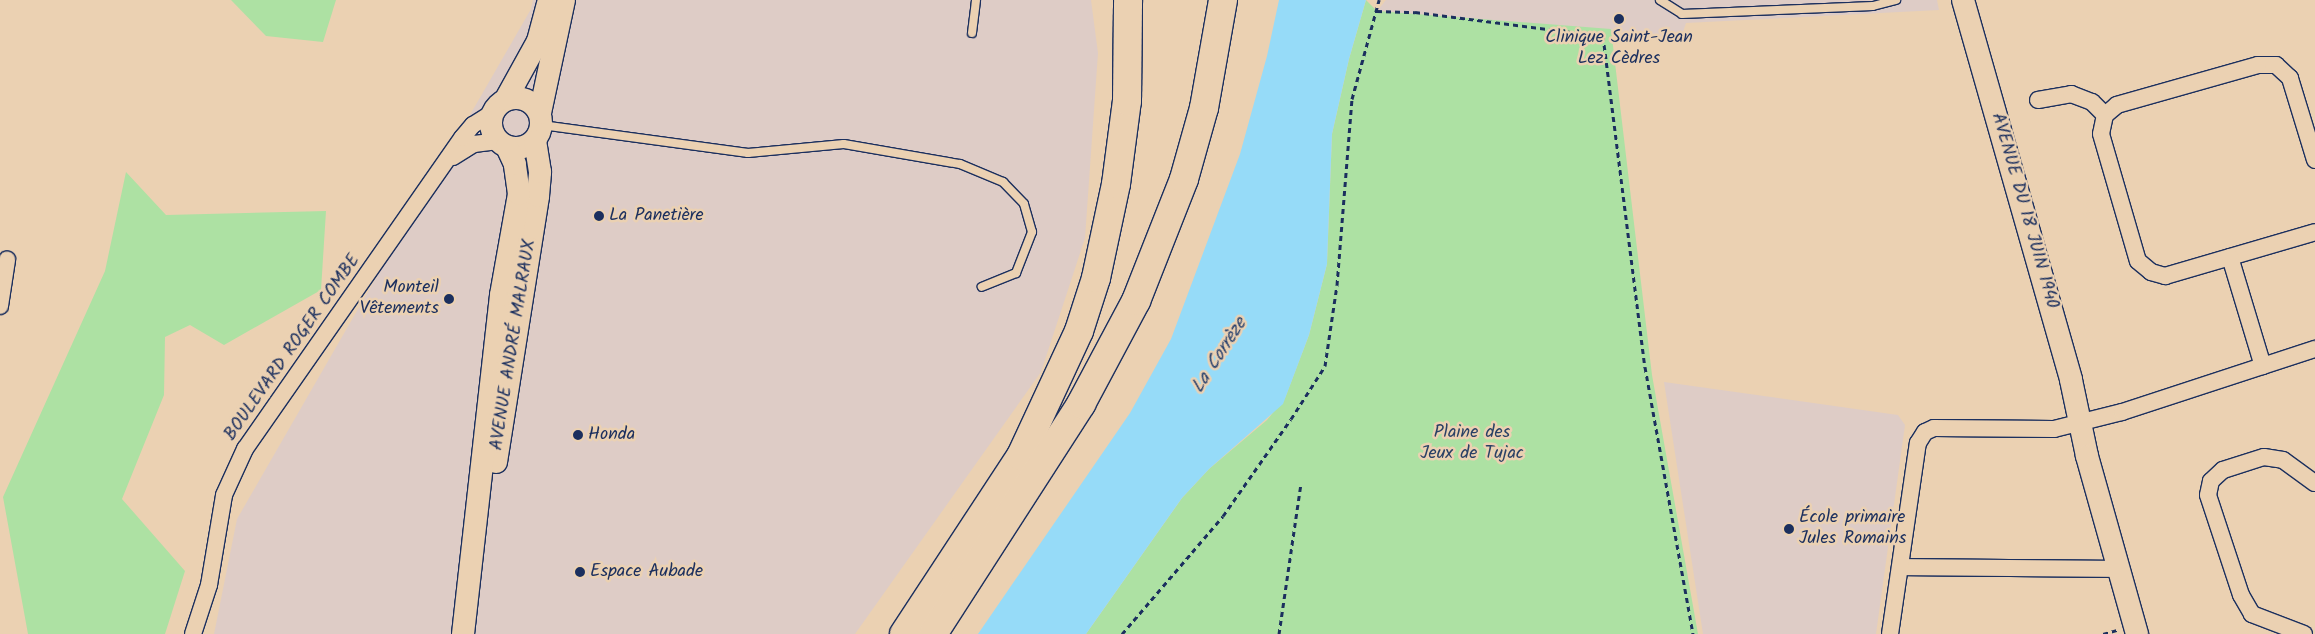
<!DOCTYPE html>
<meta charset="utf-8">
<style>
body{margin:0}
#map{position:relative;width:2315px;height:634px;overflow:hidden;background:#ebd1b2;font-family:Kalam,sans-serif}
div>[style]{position:absolute}
.built>*{inset:0;background:#deccc6}
.green>*{inset:0;background:#ade1a3}
.water>*{inset:0;background:#96dbf8}
.path>*{height:3px;margin-top:-1.5px;transform-origin:0;background:repeating-linear-gradient(90deg,#1b2f5e 0 5px,transparent 0 9px)}
.roads{filter:drop-shadow(1px 0 #1b2f5e) drop-shadow(-1px 0 #1b2f5e) drop-shadow(0 1px #1b2f5e) drop-shadow(0 -1px #1b2f5e)}
.lane>*{height:8px;margin:-4px;padding:0 4px;transform-origin:4px;border-radius:4px;background:#ebd1b2}
.street>*{height:16px;margin:-8px;padding:0 8px;transform-origin:8px;border-radius:8px;background:#ebd1b2}
.secondary>*{height:22px;margin:-11px;padding:0 11px;transform-origin:11px;border-radius:11px;background:#ebd1b2}
.secondary>.ring{margin:-11px;padding:0;box-sizing:content-box;background:none;border:22px solid #ebd1b2;border-radius:50%}
.highway>*{height:28px;margin:-14px;padding:0 14px;transform-origin:14px;border-radius:14px;background:#ebd1b2}
.dots>*{width:14px;height:14px;translate:-50% -50%;box-sizing:border-box;border:2px solid #ebd1b2;border-radius:50%}
span{translate:-50% -50%;white-space:nowrap;text-align:center;line-height:1.15;-webkit-text-stroke:5px #ebd1b2;paint-order:stroke}
.poi-label{font-size:18px;color:#1b2f5e}
.left{translate:0 -50%;text-align:left}
.right{translate:-100% -50%;text-align:right}
.street-label{font-size:18px;color:#1b2f5e}
.park-label{font-size:18px;color:#2a4165}
.water-label{font-size:19px;color:#27406d;font-style:italic}
</style>
<div id="map">
<div class="built">
<div style="clip-path:polygon(533px 0,1091px 0,1098px 53px,1085px 238px,1041px 372px,855px 634px,214px 634px,237px 519px,531px 9px)"></div>
<div style="clip-path:polygon(1386px 0,1937px 0,1939px 10px,1686px 23px,1681px 38px,1377px 11px)"></div>
<div style="clip-path:polygon(1664px 382px,1898px 415px,1905px 425px,1876px 634px,1703px 634px)"></div>
</div>
<div class="green">
<div style="clip-path:polygon(231px 0,336px 0,323px 42px,266px 36px)"></div>
<div style="clip-path:polygon(1366px 0,1377px 11px,1611px 29px,1652px 375px,1698px 634px,1086px 634px,1182px 498px,1209px 469px,1267px 420px,1285px 398px,1309px 335px,1327px 264px,1332px 134px,1349px 59px)"></div>
<div style="clip-path:polygon(126px 172px,166px 215px,326px 211px,321px 290px,224px 345px,190px 325px,165px 337px,164px 395px,122px 499px,185px 571px,165px 634px,28px 634px,3px 497px,105px 271px)"></div>
</div>
<div class="water">
<div style="clip-path:polygon(1279px 0,1366px 0,1349px 59px,1332px 134px,1327px 264px,1309px 335px,1283px 404px,1209px 469px,1182px 498px,1086px 634px,978px 634px,1130px 413px,1171px 339px,1240px 154px,1267px 56px)"></div>
</div>
<div class="path">
<div style="left:1377px;top:11px;width:38px;rotate:2deg"></div>
<div style="left:1415px;top:12px;width:190px;rotate:7.3deg"></div>
<div style="left:1603px;top:36px;width:334px;rotate:82.8deg"></div>
<div style="left:1645px;top:367px;width:271px;rotate:79.8deg"></div>
<div style="left:1122px;top:634px;width:155px;rotate:-49.4deg"></div>
<div style="left:1223px;top:516px;width:118px;rotate:-55deg"></div>
<div style="left:1291px;top:419px;width:63px;rotate:-57.3deg"></div>
<div style="left:1325px;top:366px;width:82px;rotate:-81.6deg"></div>
<div style="left:1337px;top:285px;width:187px;rotate:-85.4deg"></div>
<div style="left:1352px;top:99px;width:103px;rotate:-74.7deg"></div>
<div style="left:1279px;top:634px;width:152px;rotate:-81.7deg"></div>
<div style="left:2103px;top:634px;width:15px;rotate:-16deg"></div>
</div>
<div class="roads">
<div class="lane">
<div style="left:1660px;top:0;width:26px;rotate:32deg"></div>
<div style="left:1682px;top:14px;width:191px;rotate:-2.4deg"></div>
<div style="left:1873px;top:6px;width:24px;rotate:-15deg"></div>
<div style="left:972px;top:33px;width:33px;rotate:-83deg"></div>
<div style="left:542px;top:122px;width:8px;rotate:30deg"></div>
<div style="left:549px;top:126px;width:201px;rotate:7.7deg"></div>
<div style="left:748px;top:153px;width:96px;rotate:-5.4deg"></div>
<div style="left:844px;top:144px;width:118px;rotate:9.8deg"></div>
<div style="left:960px;top:164px;width:47px;rotate:22.7deg"></div>
<div style="left:1003px;top:182px;width:30px;rotate:46deg"></div>
<div style="left:1024px;top:204px;width:29px;rotate:74deg"></div>
<div style="left:1032px;top:232px;width:44px;rotate:111.3deg"></div>
<div style="left:1016px;top:273px;width:37px;rotate:158deg"></div>
</div>
<div class="street">
<div style="left:2038px;top:100px;width:34px;rotate:-10deg"></div>
<div style="left:2071px;top:94px;width:22px;rotate:21deg"></div>
<div style="left:2092px;top:102px;width:18px;rotate:45deg"></div>
<div style="left:453px;top:157px;width:25px;rotate:-32deg"></div>
<div style="left:474px;top:144px;width:24px;rotate:-7deg"></div>
<div style="left:2315px;top:160px;width:86px;rotate:-107deg"></div>
<div style="left:2290px;top:78px;width:19px;rotate:-137deg"></div>
<div style="left:2276px;top:65px;width:18px;rotate:180deg"></div>
<div style="left:2258px;top:65px;width:147px;rotate:164.2deg"></div>
<div style="left:2117px;top:105px;width:16px;rotate:140deg"></div>
<div style="left:2105px;top:115px;width:19px;rotate:102deg"></div>
<div style="left:2101px;top:134px;width:132px;rotate:73.8deg"></div>
<div style="left:2138px;top:261px;width:17px;rotate:40deg"></div>
<div style="left:2151px;top:272px;width:15px;rotate:16deg"></div>
<div style="left:2165px;top:276px;width:156px;rotate:-16.3deg"></div>
<div style="left:2230px;top:257px;width:114px;rotate:73.2deg"></div>
<div style="left:0;top:306px;width:47px;rotate:-81.3deg"></div>
<div style="left:1901px;top:567px;width:217px;rotate:0.5deg"></div>
<div style="left:193px;top:634px;width:52px;rotate:-71.9deg"></div>
<div style="left:209px;top:585px;width:91px;rotate:-80.5deg"></div>
<div style="left:224px;top:495px;width:51px;rotate:-65.5deg"></div>
<div style="left:245px;top:449px;width:379px;rotate:-55.1deg"></div>
<div style="left:462px;top:138px;width:17px;rotate:-50deg"></div>
<div style="left:473px;top:125px;width:22px;rotate:-32deg"></div>
<div style="left:1890px;top:634px;width:193px;rotate:-81.7deg"></div>
<div style="left:1918px;top:443px;width:13px;rotate:-58deg"></div>
<div style="left:1925px;top:432px;width:10px;rotate:-24deg"></div>
<div style="left:1934px;top:428px;width:120px;rotate:0.5deg"></div>
<div style="left:2054px;top:429px;width:70px;rotate:-14deg"></div>
<div style="left:2122px;top:412px;width:203px;rotate:-18.1deg"></div>
<div style="left:2304px;top:634px;width:56px;rotate:-159deg"></div>
<div style="left:2252px;top:614px;width:22px;rotate:-120deg"></div>
<div style="left:2241px;top:595px;width:105px;rotate:-108.3deg"></div>
<div style="left:2208px;top:495px;width:14px;rotate:-78deg"></div>
<div style="left:2211px;top:481px;width:16px;rotate:-43deg"></div>
<div style="left:2223px;top:470px;width:43px;rotate:-17.6deg"></div>
<div style="left:2264px;top:457px;width:19px;rotate:9deg"></div>
<div style="left:2283px;top:460px;width:39px;rotate:36deg"></div>
</div>
<div class="secondary">
<div style="left:1963px;top:0;width:395px;rotate:74.1deg"></div>
<div style="left:2071px;top:380px;width:78px;rotate:78.1deg"></div>
<div style="left:2087px;top:456px;width:185px;rotate:74.3deg"></div>
<div class="ring" style="left:491px;top:98px;width:28px;height:28px"></div>
<div style="left:506px;top:99px;width:66px;rotate:-61.1deg"></div>
<div style="left:538px;top:41px;width:42px;rotate:-75deg"></div>
<div style="left:540px;top:113px;width:116px;rotate:-78deg"></div>
<div style="left:496px;top:462px;width:269px;rotate:-81deg"></div>
<div style="left:538px;top:196px;width:24px;rotate:-85deg"></div>
<div style="left:540px;top:172px;width:31px;rotate:-99deg"></div>
<div style="left:463px;top:634px;width:341px;rotate:-83.6deg"></div>
<div style="left:501px;top:295px;width:103px;rotate:-79.9deg"></div>
<div style="left:519px;top:194px;width:30px;rotate:-98deg"></div>
<div style="left:515px;top:164px;width:19px;rotate:-115deg"></div>
</div>
<div class="highway">
<div style="left:904px;top:634px;width:213px;rotate:-56.7deg"></div>
<div style="left:1021px;top:456px;width:138px;rotate:-65.1deg"></div>
<div style="left:1079px;top:331px;width:56px;rotate:-72.2deg"></div>
<div style="left:1096px;top:278px;width:96px;rotate:-78deg"></div>
<div style="left:1116px;top:184px;width:84px;rotate:-82.5deg"></div>
<div style="left:1127px;top:101px;width:101px;rotate:-89.4deg"></div>
<div style="left:933px;top:634px;width:274px;rotate:-57.2deg"></div>
<div style="left:1081px;top:404px;width:117px;rotate:-61.9deg"></div>
<div style="left:1136px;top:301px;width:131px;rotate:-68.5deg"></div>
<div style="left:1184px;top:179px;width:74px;rotate:-74.3deg"></div>
<div style="left:1204px;top:108px;width:110px;rotate:-80deg"></div>
</div>
</div>
<div class="dots">
<div style="left:1619px;top:19px;background:#1b2f5e"></div>
<div style="left:599px;top:216px;background:#1b2f5e"></div>
<div style="left:449px;top:299px;background:#1b2f5e"></div>
<div style="left:578px;top:435px;background:#1b2f5e"></div>
<div style="left:1789px;top:529px;background:#1b2f5e"></div>
<div style="left:580px;top:572px;background:#1b2f5e"></div>
</div>
<div class="poi-label">
<span style="left:1619px;top:49px">Clinique Saint-Jean<br>Lez Cèdres</span>
<span class="left" style="left:609px;top:216px">La Panetière</span>
<span class="right" style="left:439px;top:299px">Monteil<br>Vêtements</span>
<span class="left" style="left:588px;top:435px">Honda</span>
<span class="left" style="left:1799px;top:529px">École primaire<br>Jules Romains</span>
<span class="left" style="left:590px;top:572px">Espace Aubade</span>
</div>
<div class="street-label">
<span style="left:2024px;top:211px;rotate:74deg">AVENUE DU 18 JUIN 1940</span>
<span style="left:514px;top:345px;rotate:-81deg">AVENUE ANDRÉ MALRAUX</span>
<span style="left:293px;top:348px;rotate:-55deg">BOULEVARD ROGER COMBE</span>
</div>
<div class="park-label">
<span style="left:1472px;top:444px">Plaine des<br>Jeux de Tujac</span>
</div>
<div class="water-label">
<span style="left:1220px;top:356px;rotate:-57deg">La Corrèze</span>
</div>
</div>
